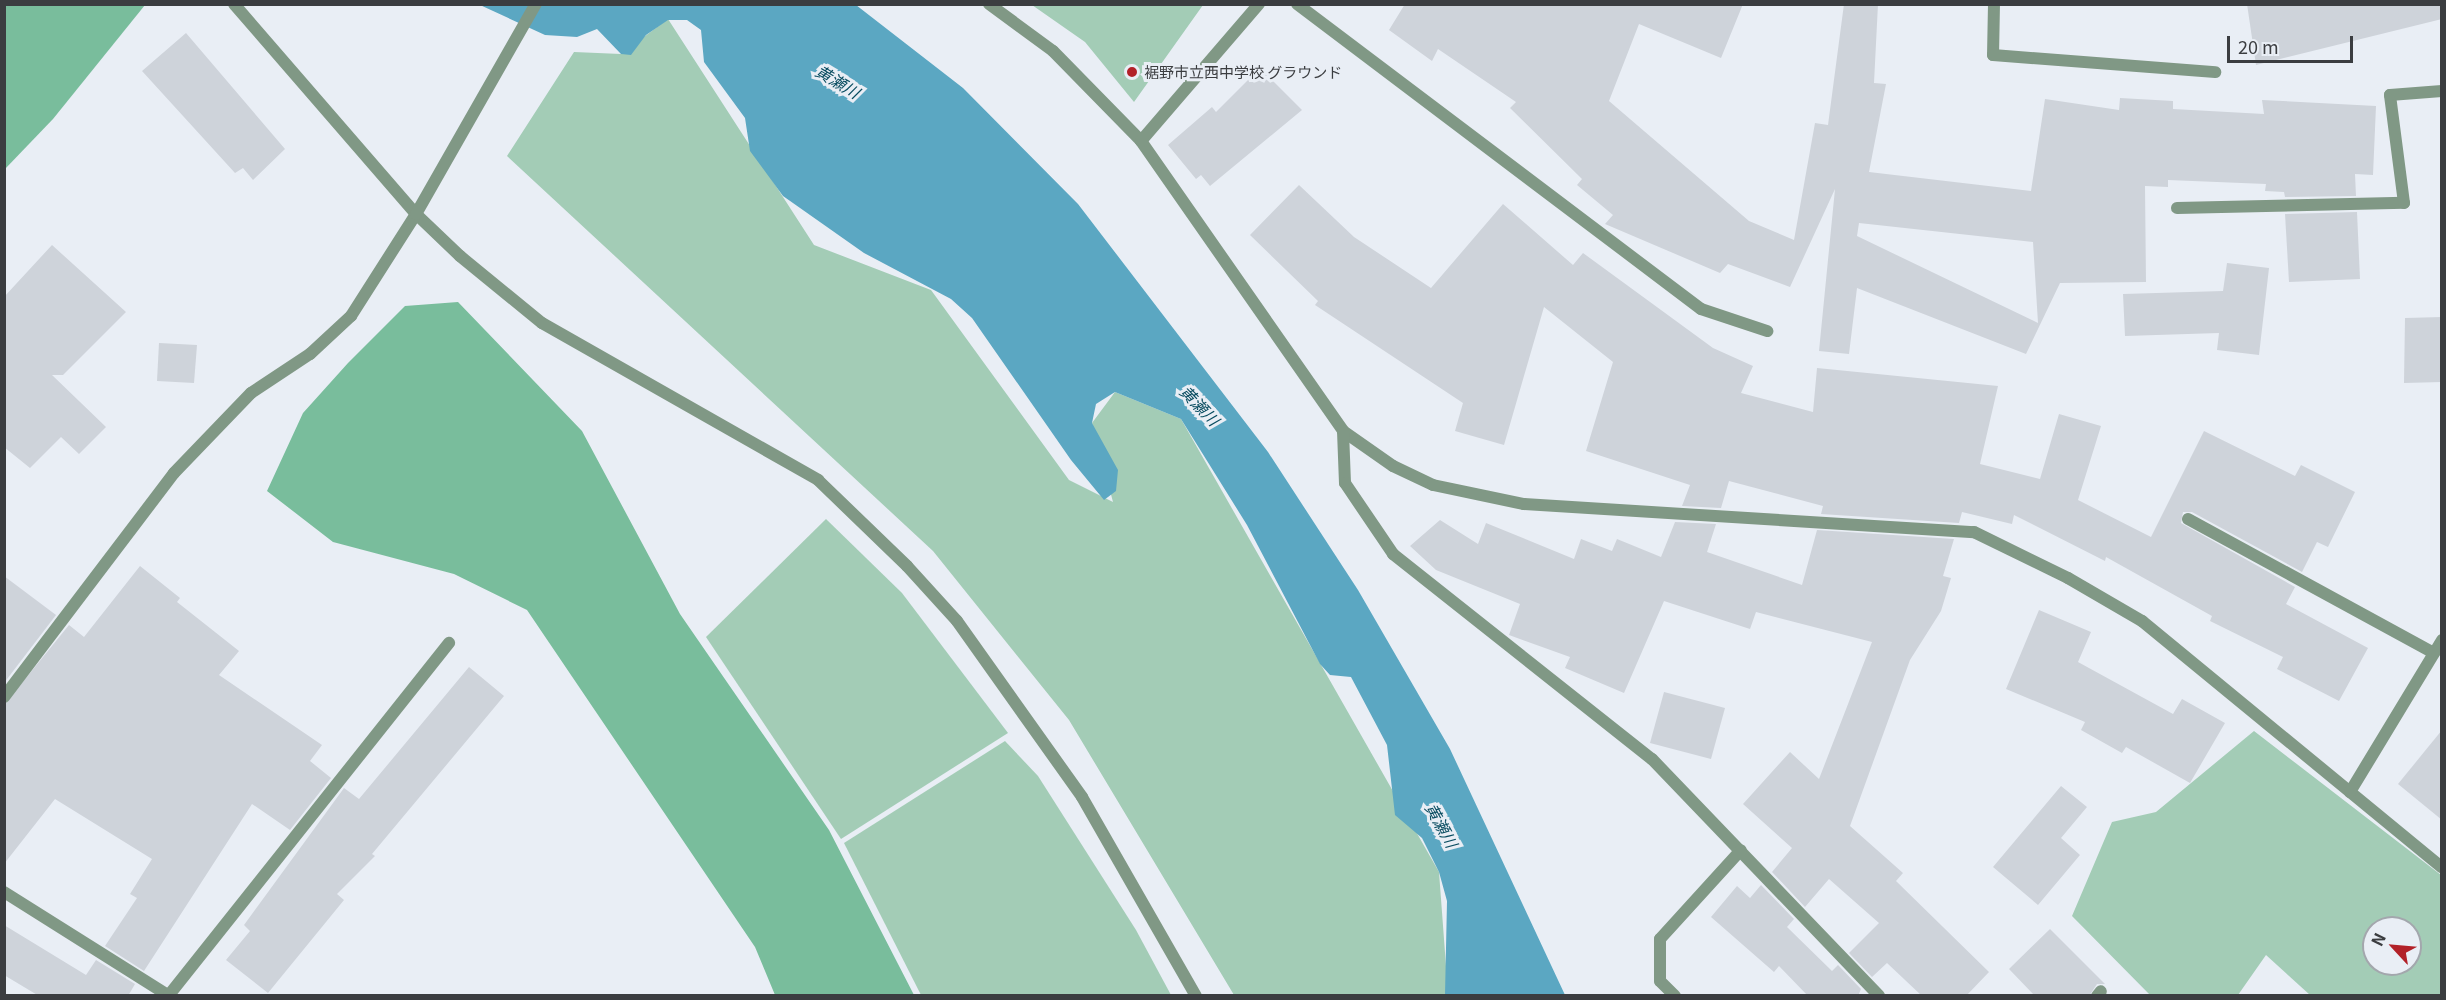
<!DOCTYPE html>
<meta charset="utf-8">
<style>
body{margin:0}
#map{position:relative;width:2446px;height:1000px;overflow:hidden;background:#e9eef5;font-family:Georgia,"Noto Sans JP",serif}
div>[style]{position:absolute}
.green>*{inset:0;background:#a3ccb6}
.forest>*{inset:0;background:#79bd9c}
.water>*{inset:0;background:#5ba7c2}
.building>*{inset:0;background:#ced3da}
.minor>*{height:12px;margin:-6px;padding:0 6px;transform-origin:6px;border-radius:6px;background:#809885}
.tertiary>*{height:12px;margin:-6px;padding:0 6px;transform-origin:6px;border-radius:6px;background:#809885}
.dots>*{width:16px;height:16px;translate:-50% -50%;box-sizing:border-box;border:3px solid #e9eef5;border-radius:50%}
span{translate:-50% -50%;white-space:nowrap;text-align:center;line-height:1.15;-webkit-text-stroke:6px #e9eef5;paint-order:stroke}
.poi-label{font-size:15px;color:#3b3d40}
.left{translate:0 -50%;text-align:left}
.water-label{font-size:16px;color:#094c60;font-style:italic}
.frame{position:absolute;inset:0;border:6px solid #3b3d40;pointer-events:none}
.north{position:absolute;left:2362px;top:916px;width:60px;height:60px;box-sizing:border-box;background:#e9eef5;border:2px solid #a3a7ad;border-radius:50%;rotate:296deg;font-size:16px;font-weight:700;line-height:24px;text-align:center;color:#3b3d40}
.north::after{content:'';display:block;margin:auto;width:21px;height:27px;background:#b22128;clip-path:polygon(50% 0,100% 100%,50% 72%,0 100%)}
.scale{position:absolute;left:2227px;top:36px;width:126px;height:27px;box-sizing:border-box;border:3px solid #3b3d40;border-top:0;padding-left:8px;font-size:18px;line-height:21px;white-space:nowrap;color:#3b3d40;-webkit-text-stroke:4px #e9eef5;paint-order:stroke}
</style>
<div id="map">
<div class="green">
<div style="clip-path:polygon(1032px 5px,1203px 5px,1134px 102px,1085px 42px)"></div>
<div style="clip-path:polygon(668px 19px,814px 245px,931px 290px,1069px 480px,1113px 502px,1092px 423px,1115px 392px,1181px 419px,1439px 872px,1446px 966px,1454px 995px,1234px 995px,1069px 720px,933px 551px,507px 156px,574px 52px,621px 54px)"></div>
<div style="clip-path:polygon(826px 519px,902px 593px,1008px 733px,841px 839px,706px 637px)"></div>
<div style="clip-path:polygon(evenodd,2254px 731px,2441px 875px,2441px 995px,2310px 995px,2266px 955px,2238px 995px,2150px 995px,2072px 916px,2112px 822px,2156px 812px,2254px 731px,2374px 928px,2410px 928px,2410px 964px,2374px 964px,2374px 928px)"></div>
<div style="clip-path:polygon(1005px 741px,1038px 776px,1136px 930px,1171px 995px,921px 995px,844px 843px)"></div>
</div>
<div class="forest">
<div style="clip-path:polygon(5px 4px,145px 5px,53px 119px,5px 169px)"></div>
<div style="clip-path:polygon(458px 302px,582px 431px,680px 614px,829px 830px,914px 995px,775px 995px,755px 947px,527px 610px,454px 574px,333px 542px,267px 491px,303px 413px,348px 363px,405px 306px)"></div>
</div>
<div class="water">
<div style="clip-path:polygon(480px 5px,856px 5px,963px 88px,1078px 204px,1268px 452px,1358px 590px,1450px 749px,1565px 995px,1445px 995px,1447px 901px,1439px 872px,1422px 838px,1395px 815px,1387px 745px,1351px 677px,1330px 675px,1320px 664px,1247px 525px,1181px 419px,1115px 392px,1096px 404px,1092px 423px,1118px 470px,1116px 491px,1104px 500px,1071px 460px,972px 318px,951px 299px,864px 253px,783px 196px,750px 151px,745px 118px,704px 62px,701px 30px,687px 20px,668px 20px,646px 35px,631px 55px,621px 54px,597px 29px,577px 37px,545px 35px)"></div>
</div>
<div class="building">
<div style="clip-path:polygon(evenodd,1405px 4px,1743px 4px,1721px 58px,1639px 24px,1609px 101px,1749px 221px,1794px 240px,1815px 123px,1828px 125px,1844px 4px,1878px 4px,1874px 83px,1886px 84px,1869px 172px,2031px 191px,2045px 99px,2119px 110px,2120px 98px,2173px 101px,2173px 109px,2264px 114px,2262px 100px,2376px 106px,2373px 175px,2355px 174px,2356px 196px,2285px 197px,2284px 192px,2265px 191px,2266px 184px,2168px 180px,2168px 187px,2145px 186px,2146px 282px,2060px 283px,2026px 354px,1857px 288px,1849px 354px,1819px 351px,1835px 189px,1790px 287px,1728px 264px,1720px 273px,1605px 224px,1613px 215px,1577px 185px,1582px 179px,1510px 108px,1516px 102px,1438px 49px,1432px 61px,1389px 30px,1405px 4px,1859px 223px,2033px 242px,2038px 323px,1857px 236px,1859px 223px)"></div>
<div style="clip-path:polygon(2247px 4px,2442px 4px,2442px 19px,2256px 65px)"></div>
<div style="clip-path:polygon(186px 33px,285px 149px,253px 180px,243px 168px,235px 173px,142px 71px)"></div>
<div style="clip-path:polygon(1260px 68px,1302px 110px,1210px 186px,1201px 175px,1196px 179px,1168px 145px,1212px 107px,1216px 112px)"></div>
<div style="clip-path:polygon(1299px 185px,1354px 237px,1431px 288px,1503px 204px,1573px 265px,1583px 253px,1713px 348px,1753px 366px,1741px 393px,1813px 412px,1817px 368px,1998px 386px,1980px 464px,2040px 479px,2059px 414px,2101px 426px,2078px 500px,2151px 537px,2204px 431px,2295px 476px,2301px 465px,2355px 492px,2328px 547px,2317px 542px,2302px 572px,2192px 512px,2183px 512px,2181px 523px,2295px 587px,2286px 604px,2368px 648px,2339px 701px,2277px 669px,2283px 657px,2210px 621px,2212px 616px,2106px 557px,2105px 561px,2014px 515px,2012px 524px,1962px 512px,1959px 523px,1821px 514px,1823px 506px,1729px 481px,1721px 508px,1682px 506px,1690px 485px,1586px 451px,1613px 362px,1544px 307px,1504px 445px,1455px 431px,1463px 403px,1315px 305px,1318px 301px,1250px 235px)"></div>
<div style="clip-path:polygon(2357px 212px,2360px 279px,2289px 282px,2285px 214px)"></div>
<div style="clip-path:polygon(52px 245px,126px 312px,63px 375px,52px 375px,106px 427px,79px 454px,61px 437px,30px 468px,4px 447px,4px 297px)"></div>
<div style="clip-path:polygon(2227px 263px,2269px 268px,2259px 355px,2217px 350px,2219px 333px,2125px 336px,2123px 294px,2223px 291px)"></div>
<div style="clip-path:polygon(2442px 317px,2442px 382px,2404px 383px,2405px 318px)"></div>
<div style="clip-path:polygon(159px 343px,197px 345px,194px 383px,157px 381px)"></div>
<div style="clip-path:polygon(1440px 520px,1478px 544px,1486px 523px,1574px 559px,1581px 539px,1612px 551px,1617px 539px,1661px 557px,1675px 522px,1716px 524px,1707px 552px,1802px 585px,1817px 530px,1954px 539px,1943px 576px,1951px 578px,1941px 611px,1910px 660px,1850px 826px,1903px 873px,1896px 881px,1989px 972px,1966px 996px,1922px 996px,1887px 963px,1872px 977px,1849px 953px,1879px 923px,1829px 879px,1805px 907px,1772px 872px,1792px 848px,1743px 804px,1790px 752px,1819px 779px,1872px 642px,1756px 612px,1750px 629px,1664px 601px,1624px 693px,1565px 668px,1570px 657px,1509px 635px,1520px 604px,1436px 570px,1410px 546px)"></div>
<div style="clip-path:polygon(140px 566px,180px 598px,177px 602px,239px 651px,219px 675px,322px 745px,310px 761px,331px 778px,290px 830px,252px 804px,144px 971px,105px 946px,137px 898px,130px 894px,152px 859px,55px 799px,4px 864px,4px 705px,69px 625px,84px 637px)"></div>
<div style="clip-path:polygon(4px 576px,56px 615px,4px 683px)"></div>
<div style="clip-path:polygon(2039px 610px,2091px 632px,2078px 662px,2173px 714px,2182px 699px,2225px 723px,2190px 783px,2126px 747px,2122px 753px,2081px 730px,2085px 722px,2006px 689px)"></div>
<div style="clip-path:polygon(469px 667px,504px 696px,372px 854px,375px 856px,337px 894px,344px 900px,268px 993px,226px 960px,250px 931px,244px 925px,344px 788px,359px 799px)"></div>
<div style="clip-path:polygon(1664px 692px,1725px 708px,1711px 759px,1650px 743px)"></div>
<div style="clip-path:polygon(2442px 730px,2442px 820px,2398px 784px)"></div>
<div style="clip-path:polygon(2061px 786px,2087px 807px,2061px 838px,2080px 855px,2038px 905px,1993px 867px)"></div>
<div style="clip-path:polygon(1761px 885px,1794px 919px,1787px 927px,1832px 971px,1838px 965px,1861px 989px,1858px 996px,1808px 996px,1779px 966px,1774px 972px,1711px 917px,1737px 886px,1750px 898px)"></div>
<div style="clip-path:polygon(4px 925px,86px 975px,96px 960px,135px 984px,128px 996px,39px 996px,4px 975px)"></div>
<div style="clip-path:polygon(2050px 929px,2105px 984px,2097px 984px,2089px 996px,2035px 996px,2009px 969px)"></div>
</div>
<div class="minor">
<div style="left:234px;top:4px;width:278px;rotate:49.1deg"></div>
<div style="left:416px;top:214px;width:61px;rotate:43.7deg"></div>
<div style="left:460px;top:256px;width:106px;rotate:39.3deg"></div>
<div style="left:542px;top:323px;width:318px;rotate:29.6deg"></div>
<div style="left:818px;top:480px;width:124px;rotate:44deg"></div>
<div style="left:907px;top:566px;width:74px;rotate:47.7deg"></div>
<div style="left:957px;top:621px;width:216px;rotate:54.6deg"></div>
<div style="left:1082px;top:797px;width:229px;rotate:60.2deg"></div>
<div style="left:989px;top:4px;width:79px;rotate:36.3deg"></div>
<div style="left:1053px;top:51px;width:126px;rotate:45.6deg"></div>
<div style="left:1141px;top:141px;width:353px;rotate:55.1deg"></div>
<div style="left:1343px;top:431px;width:61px;rotate:35deg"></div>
<div style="left:1393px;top:466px;width:44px;rotate:25.4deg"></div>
<div style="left:1433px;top:485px;width:93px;rotate:11.8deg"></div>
<div style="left:1524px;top:504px;width:451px;rotate:3.6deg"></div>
<div style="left:1974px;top:532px;width:105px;rotate:26.1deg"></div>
<div style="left:2068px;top:578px;width:86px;rotate:30.2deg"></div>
<div style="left:2142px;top:621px;width:388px;rotate:39.4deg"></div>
<div style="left:1297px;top:4px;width:506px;rotate:37.05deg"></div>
<div style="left:1701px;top:309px;width:70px;rotate:18.4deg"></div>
<div style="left:1994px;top:4px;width:51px;rotate:91.1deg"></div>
<div style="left:1993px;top:55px;width:223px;rotate:4.4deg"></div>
<div style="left:1141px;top:141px;width:181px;rotate:-49.3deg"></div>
<div style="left:2177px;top:208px;width:227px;rotate:-1.3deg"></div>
<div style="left:2404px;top:203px;width:109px;rotate:-97.4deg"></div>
<div style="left:2390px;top:95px;width:52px;rotate:-4.4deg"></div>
<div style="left:1343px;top:431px;width:52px;rotate:87.8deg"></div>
<div style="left:1345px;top:483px;width:86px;rotate:55.9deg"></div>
<div style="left:1393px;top:554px;width:330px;rotate:38.4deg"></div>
<div style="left:1652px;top:759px;width:328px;rotate:46.2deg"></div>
<div style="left:2188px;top:519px;width:280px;rotate:28.6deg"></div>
<div style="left:4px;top:697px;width:281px;rotate:-52.8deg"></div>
<div style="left:174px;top:473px;width:111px;rotate:-46.1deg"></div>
<div style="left:251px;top:393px;width:71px;rotate:-33.5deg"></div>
<div style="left:310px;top:354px;width:56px;rotate:-42.8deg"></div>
<div style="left:351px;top:316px;width:121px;rotate:-57.5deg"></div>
<div style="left:2350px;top:792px;width:178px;rotate:-58.8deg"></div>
<div style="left:4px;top:892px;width:195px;rotate:32.2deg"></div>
<div style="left:169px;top:995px;width:450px;rotate:-51.5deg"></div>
<div style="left:1675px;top:996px;width:21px;rotate:-135deg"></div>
<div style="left:1660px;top:981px;width:42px;rotate:-90deg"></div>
<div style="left:1660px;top:939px;width:120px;rotate:-47.7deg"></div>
<div style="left:2097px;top:996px;width:6px;rotate:-51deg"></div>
</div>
<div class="tertiary">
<div style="left:416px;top:214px;width:242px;rotate:-60.3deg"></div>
</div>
<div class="dots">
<div style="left:1132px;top:72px;background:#b22128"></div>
</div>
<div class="poi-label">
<span class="left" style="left:1144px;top:72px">裾野市立西中学校 グラウンド</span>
</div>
<div class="water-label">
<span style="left:838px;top:81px;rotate:31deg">黄瀬川</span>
<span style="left:1200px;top:405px;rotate:46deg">黄瀬川</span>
<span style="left:1442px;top:825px;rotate:61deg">黄瀬川</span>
</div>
<div class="frame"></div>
<div class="north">N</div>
<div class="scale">20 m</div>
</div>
